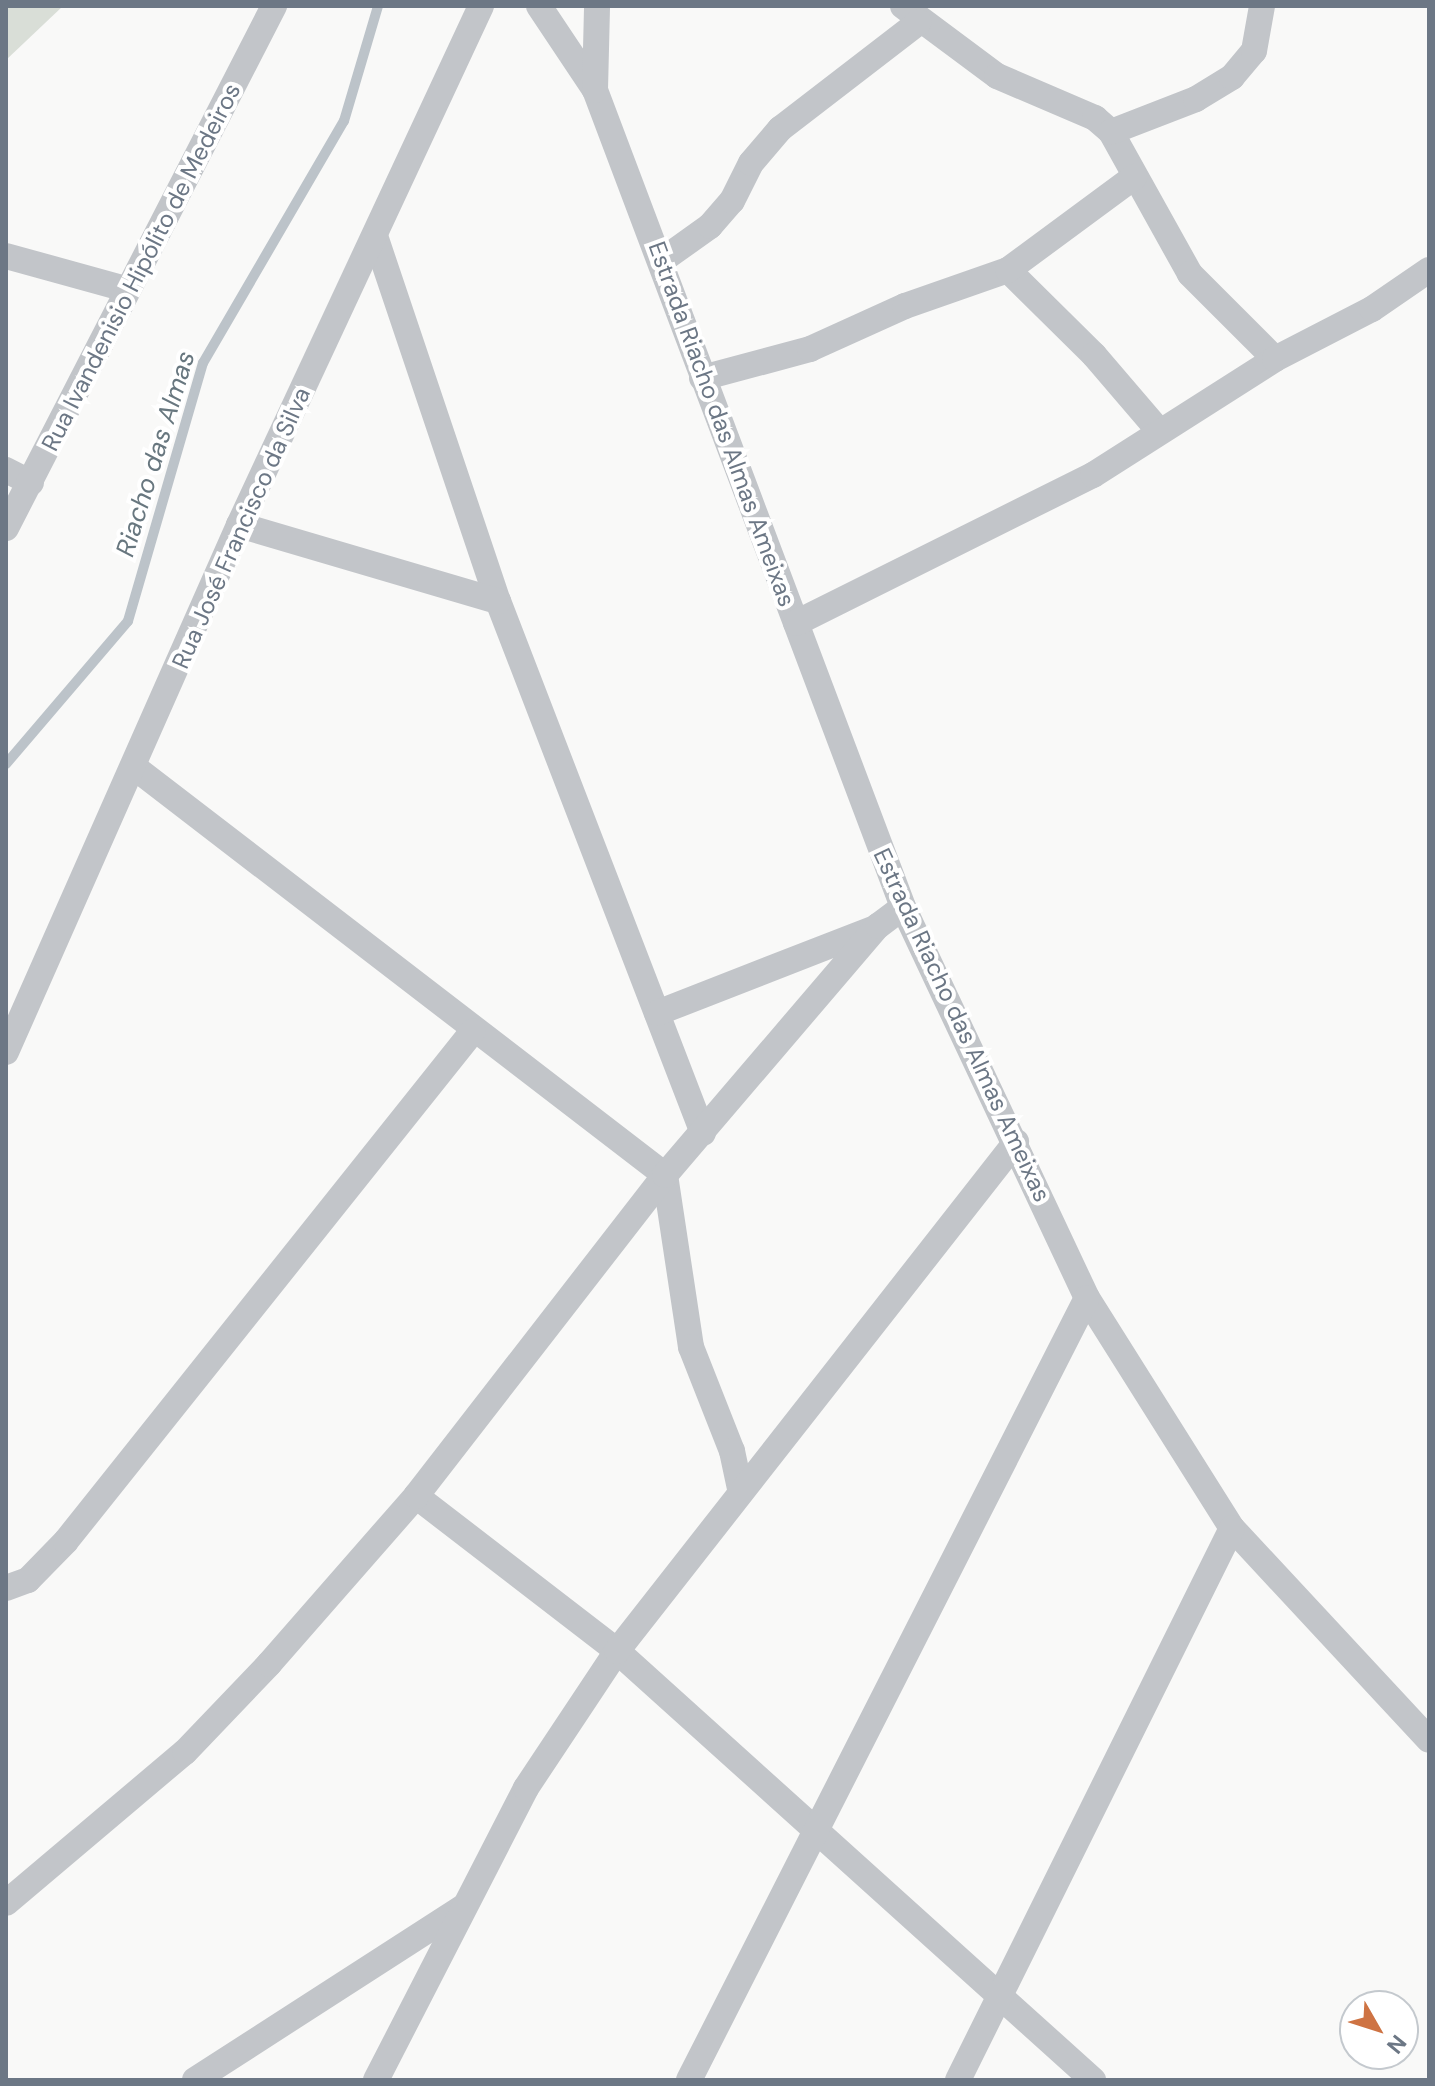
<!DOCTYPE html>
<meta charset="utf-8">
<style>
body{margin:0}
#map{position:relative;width:1435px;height:2086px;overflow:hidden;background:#f9f9f8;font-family:"DM Sans",sans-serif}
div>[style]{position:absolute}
.green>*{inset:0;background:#d9ded7}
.stream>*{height:10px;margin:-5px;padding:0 5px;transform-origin:5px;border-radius:5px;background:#bcc3c9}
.street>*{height:26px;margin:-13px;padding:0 13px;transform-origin:13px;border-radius:13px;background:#c2c5c9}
span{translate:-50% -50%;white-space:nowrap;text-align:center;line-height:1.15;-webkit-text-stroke:8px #fff;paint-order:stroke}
.street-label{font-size:24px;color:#6c7785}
.water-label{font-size:26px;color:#68777f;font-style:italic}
.frame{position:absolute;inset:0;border:8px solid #6c7785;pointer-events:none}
.north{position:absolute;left:1339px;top:1990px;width:80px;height:80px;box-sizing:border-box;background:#fff;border:2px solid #c4c9ce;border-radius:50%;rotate:129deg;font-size:22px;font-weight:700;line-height:32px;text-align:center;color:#6c7785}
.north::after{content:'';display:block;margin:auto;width:28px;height:36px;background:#ce7343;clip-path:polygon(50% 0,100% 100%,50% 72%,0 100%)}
</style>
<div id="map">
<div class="green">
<div style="clip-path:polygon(6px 6px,63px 6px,6px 60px)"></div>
</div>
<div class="stream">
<div style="left:6px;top:764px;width:188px;rotate:-49.5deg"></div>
<div style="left:128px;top:621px;width:269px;rotate:-73.8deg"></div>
<div style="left:203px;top:363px;width:280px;rotate:-59.8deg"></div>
<div style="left:344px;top:121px;width:120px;rotate:-73.5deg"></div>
</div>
<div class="street">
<div style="left:539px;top:6px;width:101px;rotate:56.3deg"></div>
<div style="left:595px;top:90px;width:873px;rotate:69.34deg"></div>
<div style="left:903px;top:907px;width:432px;rotate:64.8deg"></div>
<div style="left:1087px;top:1298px;width:272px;rotate:57.8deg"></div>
<div style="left:1232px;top:1528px;width:289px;rotate:47.1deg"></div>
<div style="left:903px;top:6px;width:117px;rotate:36.7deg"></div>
<div style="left:997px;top:76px;width:107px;rotate:23.2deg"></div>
<div style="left:1095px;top:118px;width:21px;rotate:41deg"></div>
<div style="left:1111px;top:132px;width:162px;rotate:60.9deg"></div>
<div style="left:1190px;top:274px;width:120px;rotate:45deg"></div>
<div style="left:595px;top:90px;width:84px;rotate:-88.6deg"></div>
<div style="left:1111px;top:132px;width:91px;rotate:-21.2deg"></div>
<div style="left:1196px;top:99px;width:42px;rotate:-31.4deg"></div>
<div style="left:1232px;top:77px;width:34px;rotate:-50deg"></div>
<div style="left:1254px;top:51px;width:46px;rotate:-79.9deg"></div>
<div style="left:375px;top:236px;width:385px;rotate:71.4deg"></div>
<div style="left:498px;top:601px;width:570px;rotate:68.93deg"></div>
<div style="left:6px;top:256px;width:124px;rotate:15.4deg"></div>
<div style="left:661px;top:261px;width:60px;rotate:-35.5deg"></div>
<div style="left:710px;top:226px;width:33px;rotate:-49deg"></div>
<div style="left:732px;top:201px;width:42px;rotate:-63.4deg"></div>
<div style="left:751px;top:163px;width:45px;rotate:-49.5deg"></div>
<div style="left:780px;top:129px;width:175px;rotate:-37.6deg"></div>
<div style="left:1008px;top:270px;width:121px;rotate:44.7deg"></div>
<div style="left:1094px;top:355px;width:101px;rotate:49.4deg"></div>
<div style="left:702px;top:378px;width:112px;rotate:-15deg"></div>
<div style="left:810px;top:349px;width:104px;rotate:-24.4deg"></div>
<div style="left:905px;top:306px;width:109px;rotate:-19.3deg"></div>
<div style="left:1008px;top:270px;width:157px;rotate:-36.4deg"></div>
<div style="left:6px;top:470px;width:28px;rotate:27deg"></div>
<div style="left:239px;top:525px;width:270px;rotate:16.4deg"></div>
<div style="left:6px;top:528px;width:587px;rotate:-62.82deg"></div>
<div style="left:796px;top:623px;width:332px;rotate:-26.5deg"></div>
<div style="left:1093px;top:475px;width:216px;rotate:-32.5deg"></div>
<div style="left:1275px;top:359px;width:109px;rotate:-27.3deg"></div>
<div style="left:1372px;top:309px;width:69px;rotate:-34.4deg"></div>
<div style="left:134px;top:767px;width:670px;rotate:37.54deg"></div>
<div style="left:665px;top:1175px;width:174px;rotate:81.4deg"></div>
<div style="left:691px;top:1347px;width:112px;rotate:68.5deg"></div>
<div style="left:732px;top:1451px;width:40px;rotate:78deg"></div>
<div style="left:657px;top:1013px;width:234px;rotate:-21.3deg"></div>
<div style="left:6px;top:1052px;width:576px;rotate:-66.15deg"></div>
<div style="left:239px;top:525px;width:573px;rotate:-65deg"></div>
<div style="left:416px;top:1496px;width:254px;rotate:37.6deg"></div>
<div style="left:617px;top:1651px;width:641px;rotate:42.03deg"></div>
<div style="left:6px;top:1588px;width:23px;rotate:-20deg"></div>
<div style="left:28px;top:1580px;width:54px;rotate:-45.7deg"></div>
<div style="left:66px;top:1541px;width:652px;rotate:-51.41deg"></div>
<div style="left:6px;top:1903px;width:234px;rotate:-40.2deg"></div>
<div style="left:185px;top:1752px;width:122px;rotate:-46.3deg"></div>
<div style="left:269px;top:1664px;width:223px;rotate:-48.8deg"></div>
<div style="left:416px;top:1496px;width:406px;rotate:-52.2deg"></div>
<div style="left:665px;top:1175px;width:328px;rotate:-49.5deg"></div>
<div style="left:878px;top:926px;width:31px;rotate:-37deg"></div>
<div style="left:195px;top:2080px;width:318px;rotate:-32.8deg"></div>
<div style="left:376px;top:2080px;width:328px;rotate:-62.8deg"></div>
<div style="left:526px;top:1788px;width:164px;rotate:-56.4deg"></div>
<div style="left:617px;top:1651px;width:647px;rotate:-51.91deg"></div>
<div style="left:689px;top:2080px;width:877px;rotate:-63.03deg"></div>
<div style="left:958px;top:2080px;width:616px;rotate:-63.6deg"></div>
</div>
<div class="street-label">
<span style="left:141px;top:267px;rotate:-63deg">Rua Ivandenisio Hipólito de Medeiros</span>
<span style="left:722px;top:424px;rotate:70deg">Estrada Riacho das Almas Ameixas</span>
<span style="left:241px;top:528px;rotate:-66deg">Rua José Francisco da Silva</span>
<span style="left:962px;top:1025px;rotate:65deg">Estrada Riacho das Almas Ameixas</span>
</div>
<div class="water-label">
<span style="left:156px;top:454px;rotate:-73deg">Riacho das Almas</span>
</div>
<div class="frame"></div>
<div class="north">N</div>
</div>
